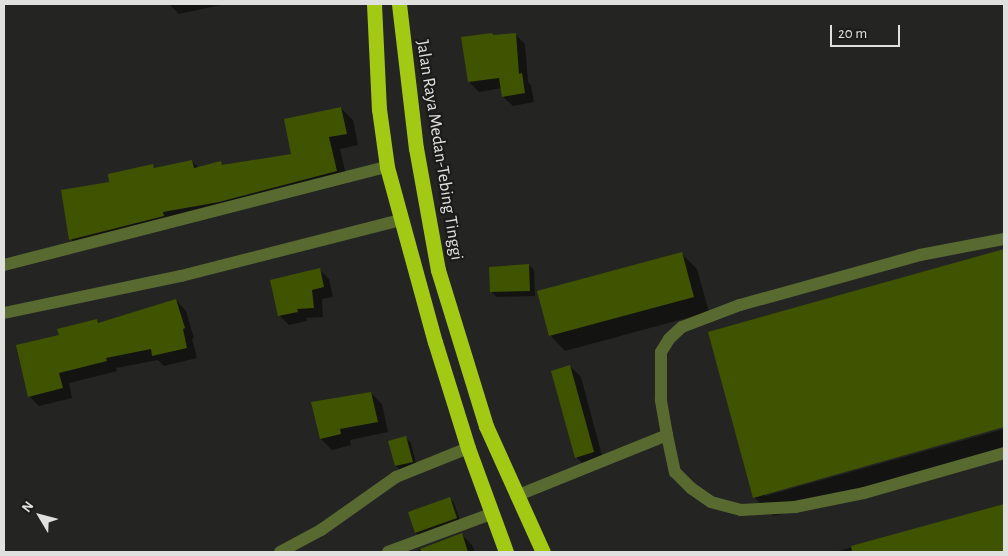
<!DOCTYPE html>
<style>
body{margin:0}
#map{position:relative;width:1008px;height:556px;overflow:hidden;background:#242523;font-family:"Alegreya Sans",sans-serif}
div>[style]{position:absolute}
.shadow>*{inset:0;background:#0007}
.building>*{inset:0;background:#405300}
.lane>*{height:12px;margin:-6px;padding:0 6px;transform-origin:6px;border-radius:6px;background:#596a31}
.street>*{height:12px;margin:-6px;padding:0 6px;transform-origin:6px;border-radius:6px;background:#596a31}
.highway>*{height:15px;margin:-7.5px;padding:0 7.5px;transform-origin:7.5px;border-radius:7.5px;background:#a2ca15}
span{translate:-50% -50%;white-space:nowrap;text-align:center;line-height:1.15;-webkit-text-stroke:4.5px #1b1c19;paint-order:stroke}
.street-label{font-size:18px;color:#e0e1df}
.frame{position:absolute;inset:0;border:5px solid #e0e1df;pointer-events:none}
.north{position:absolute;left:15px;top:491px;width:50px;height:50px;-webkit-text-stroke:4px #1b1c19;paint-order:stroke;rotate:307deg;font-size:14px;font-weight:700;line-height:20px;text-align:center;color:#e0e1df}
.north::after{content:'';display:block;margin:auto;width:18px;height:22px;background:#e0e1df;clip-path:polygon(50% 0,100% 100%,50% 72%,0 100%)}
.scale{position:absolute;left:830px;top:25px;width:70px;height:22px;box-sizing:border-box;border:2px solid #e0e1df;border-top:0;padding-left:6px;font-size:15px;line-height:18px;white-space:nowrap;color:#e0e1df;-webkit-text-stroke:4px #1b1c19;paint-order:stroke}
</style>
<div id="map">
<div class="shadow">
<div style="clip-path:polygon(169px 4px,225px 4px,179px 14px)"></div>
<div style="clip-path:polygon(515px 34px,525px 44px,528px 82px,531px 85px,534px 102px,513px 106px,503px 97px,502px 88px,479px 92px,469px 82px,494px 36px)"></div>
<div style="clip-path:polygon(341px 108px,353px 120px,358px 145px,340px 149px,348px 183px,82px 251px,71px 239px,111px 183px,153px 166px,156px 169px,192px 161px,199px 168px,220px 163px,224px 166px,292px 155px)"></div>
<div style="clip-path:polygon(1004px 250px,1004px 426px,765px 493px,765px 496px,1004px 429px,1004px 452px,773px 516px,754px 497px,709px 333px)"></div>
<div style="clip-path:polygon(682px 254px,697px 269px,709px 312px,565px 351px,550px 335px)"></div>
<div style="clip-path:polygon(529px 265px,534px 270px,535px 296px,496px 297px,491px 291px)"></div>
<div style="clip-path:polygon(319px 269px,329px 279px,333px 297px,322px 299px,323px 317px,306px 318px,307px 321px,289px 325px,279px 315px)"></div>
<div style="clip-path:polygon(176px 300px,186px 311px,194px 338px,192px 339px,197px 358px,164px 366px,158px 360px,116px 368px,117px 371px,69px 383px,72px 398px,39px 406px,29px 396px,60px 336px,97px 320px,100px 324px)"></div>
<div style="clip-path:polygon(570px 366px,581px 377px,604px 463px,587px 468px,576px 457px)"></div>
<div style="clip-path:polygon(371px 393px,382px 404px,388px 432px,350px 440px,351px 445px,332px 450px,321px 439px,313px 403px)"></div>
<div style="clip-path:polygon(406px 438px,411px 443px,417px 467px,401px 471px,396px 466px,390px 442px)"></div>
<div style="clip-path:polygon(449px 498px,454px 503px,461px 523px,421px 538px,416px 533px,409px 513px)"></div>
<div style="clip-path:polygon(1004px 505px,1004px 552px,835px 552px)"></div>
<div style="clip-path:polygon(462px 535px,472px 545px,475px 552px,414px 552px)"></div>
</div>
<div class="building">
<div style="clip-path:polygon(492px 33px,493px 35px,516px 33px,519px 74px,522px 73px,525px 93px,502px 97px,499px 78px,468px 82px,461px 37px)"></div>
<div style="clip-path:polygon(341px 107px,347px 134px,329px 137px,337px 171px,219px 202px,163px 212px,164px 216px,69px 240px,61px 190px,109px 182px,108px 174px,153px 164px,154px 168px,192px 160px,194px 168px,221px 161px,222px 165px,291px 154px,284px 119px)"></div>
<div style="clip-path:polygon(1004px 249px,1004px 427px,753px 498px,708px 332px)"></div>
<div style="clip-path:polygon(682px 252px,694px 297px,549px 336px,537px 291px)"></div>
<div style="clip-path:polygon(529px 264px,530px 291px,490px 292px,489px 267px)"></div>
<div style="clip-path:polygon(320px 268px,324px 287px,312px 290px,314px 308px,297px 309px,298px 312px,278px 316px,270px 280px)"></div>
<div style="clip-path:polygon(176px 299px,185px 328px,183px 329px,187px 348px,152px 356px,151px 349px,106px 358px,107px 361px,59px 373px,63px 388px,28px 397px,16px 345px,59px 335px,57px 329px,97px 319px,98px 323px)"></div>
<div style="clip-path:polygon(570px 365px,594px 452px,575px 458px,551px 371px)"></div>
<div style="clip-path:polygon(371px 392px,378px 422px,340px 429px,341px 434px,320px 439px,311px 402px)"></div>
<div style="clip-path:polygon(406px 436px,413px 462px,395px 466px,388px 441px)"></div>
<div style="clip-path:polygon(450px 497px,457px 518px,415px 533px,408px 512px)"></div>
<div style="clip-path:polygon(1004px 504px,1004px 552px,852px 552px,851px 546px)"></div>
<div style="clip-path:polygon(462px 533px,468px 552px,422px 552px,420px 549px)"></div>
</div>
<div class="lane">
<div style="left:667px;top:435px;width:36px;rotate:-100deg"></div>
<div style="left:661px;top:400px;width:48px;rotate:-90deg"></div>
<div style="left:661px;top:352px;width:15px;rotate:-58deg"></div>
<div style="left:669px;top:339px;width:18px;rotate:-43deg"></div>
<div style="left:682px;top:327px;width:62px;rotate:-20.8deg"></div>
<div style="left:740px;top:305px;width:187px;rotate:-15.5deg"></div>
<div style="left:920px;top:255px;width:86px;rotate:-10.8deg"></div>
<div style="left:516px;top:496px;width:163px;rotate:-22deg"></div>
<div style="left:667px;top:435px;width:38px;rotate:78deg"></div>
<div style="left:675px;top:472px;width:23px;rotate:45deg"></div>
<div style="left:691px;top:488px;width:24px;rotate:35deg"></div>
<div style="left:711px;top:502px;width:31px;rotate:15deg"></div>
<div style="left:741px;top:510px;width:54px;rotate:-3.2deg"></div>
<div style="left:795px;top:507px;width:70px;rotate:-11.5deg"></div>
<div style="left:864px;top:493px;width:146px;rotate:-15.9deg"></div>
</div>
<div class="street">
<div style="left:4px;top:265px;width:395px;rotate:-14.4deg"></div>
<div style="left:4px;top:313px;width:181px;rotate:-11.8deg"></div>
<div style="left:181px;top:276px;width:226px;rotate:-14.3deg"></div>
<div style="left:280px;top:552px;width:47px;rotate:-28.2deg"></div>
<div style="left:321px;top:530px;width:92px;rotate:-35.2deg"></div>
<div style="left:396px;top:477px;width:78px;rotate:-21.9deg"></div>
<div style="left:388px;top:552px;width:110px;rotate:-20.3deg"></div>
</div>
<div class="highway">
<div style="left:374px;top:4px;width:105px;rotate:87.3deg"></div>
<div style="left:379px;top:109px;width:59px;rotate:82.1deg"></div>
<div style="left:387px;top:167px;width:181px;rotate:74.7deg"></div>
<div style="left:435px;top:342px;width:111px;rotate:72.7deg"></div>
<div style="left:468px;top:448px;width:111px;rotate:69.9deg"></div>
<div style="left:399px;top:4px;width:145px;rotate:83.3deg"></div>
<div style="left:416px;top:148px;width:124px;rotate:79.8deg"></div>
<div style="left:438px;top:270px;width:163px;rotate:72.9deg"></div>
<div style="left:486px;top:426px;width:138px;rotate:65.7deg"></div>
</div>
<div class="street-label">
<span style="left:439px;top:150px;rotate:81deg">Jalan Raya Medan-Tebing Tinggi</span>
</div>
<div class="frame"></div>
<div class="north">N</div>
<div class="scale">20 m</div>
</div>
